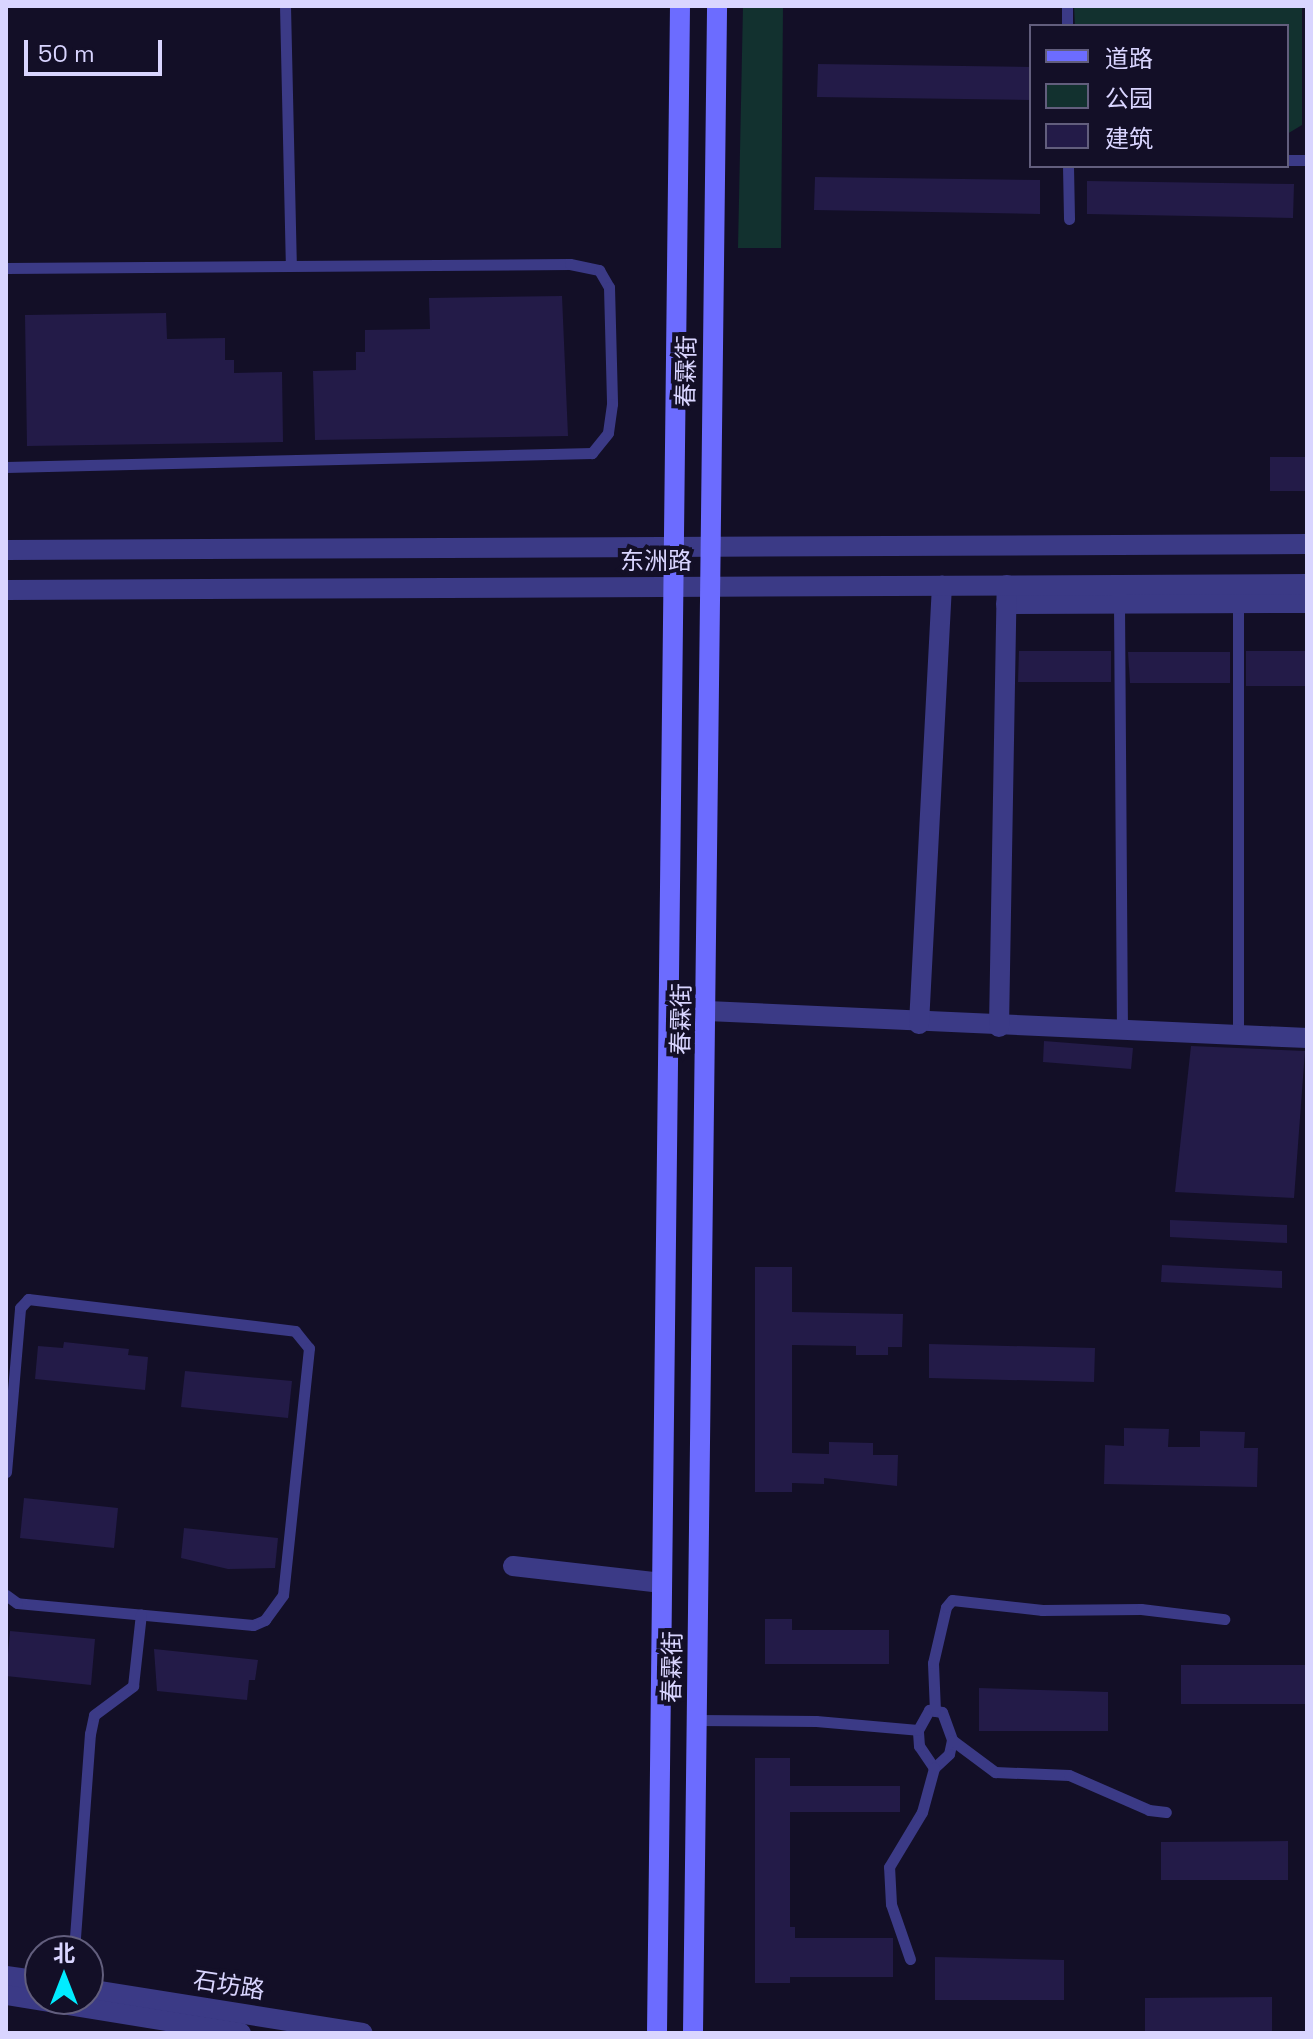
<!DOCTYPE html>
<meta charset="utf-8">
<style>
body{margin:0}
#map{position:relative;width:1313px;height:2039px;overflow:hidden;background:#130f27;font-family:"Space Grotesk","Noto Sans SC",sans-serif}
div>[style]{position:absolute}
.green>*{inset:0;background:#12312f}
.building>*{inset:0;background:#231b48}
.service>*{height:11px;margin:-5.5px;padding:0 5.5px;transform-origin:5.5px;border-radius:5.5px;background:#3b3a86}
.minor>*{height:20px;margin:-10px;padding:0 10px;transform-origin:10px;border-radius:10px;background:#3b3a86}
.tertiary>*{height:20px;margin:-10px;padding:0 10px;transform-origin:10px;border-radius:10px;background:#3b3a86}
.secondary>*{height:20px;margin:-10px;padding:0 10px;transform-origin:10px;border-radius:10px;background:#6c6cff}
span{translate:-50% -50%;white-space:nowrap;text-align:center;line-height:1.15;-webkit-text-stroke:8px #130f27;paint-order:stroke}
.street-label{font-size:24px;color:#d9d5ff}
.frame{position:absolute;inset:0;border:8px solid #d9d5ff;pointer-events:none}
.legend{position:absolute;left:1029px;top:24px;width:260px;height:144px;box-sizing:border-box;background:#130f27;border:2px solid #625e7d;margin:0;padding:10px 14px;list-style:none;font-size:24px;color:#d9d5ff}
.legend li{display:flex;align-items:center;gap:16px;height:40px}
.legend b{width:40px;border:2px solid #625e7d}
.north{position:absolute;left:24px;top:1935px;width:80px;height:80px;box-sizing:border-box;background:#130f27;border:2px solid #625e7d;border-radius:50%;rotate:0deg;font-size:22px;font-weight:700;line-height:32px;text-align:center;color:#d9d5ff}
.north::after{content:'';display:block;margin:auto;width:28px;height:36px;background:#01ecff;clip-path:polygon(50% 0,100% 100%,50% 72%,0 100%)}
.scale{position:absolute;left:24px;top:40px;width:138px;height:36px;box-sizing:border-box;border:4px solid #d9d5ff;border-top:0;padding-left:10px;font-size:24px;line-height:28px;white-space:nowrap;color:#d9d5ff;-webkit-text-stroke:6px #130f27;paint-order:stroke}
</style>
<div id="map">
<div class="green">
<div style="clip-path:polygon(743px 6px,783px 6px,781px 248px,738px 248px)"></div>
<div style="clip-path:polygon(1074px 6px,1302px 6px,1302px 125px,1287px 134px,1287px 26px,1075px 26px)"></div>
</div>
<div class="building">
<div style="clip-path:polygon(818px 64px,1031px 67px,1031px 100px,817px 97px)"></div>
<div style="clip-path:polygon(815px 177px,1040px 180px,1040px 214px,814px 210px)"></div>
<div style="clip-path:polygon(1087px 181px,1294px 184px,1293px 218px,1087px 214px)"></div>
<div style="clip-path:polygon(562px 296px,568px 436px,315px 440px,313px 371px,356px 370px,356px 352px,365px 352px,365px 330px,430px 329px,429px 298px)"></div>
<div style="clip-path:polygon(166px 313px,167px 339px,225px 338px,225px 360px,234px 360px,234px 373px,282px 372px,283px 442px,27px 446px,25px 315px)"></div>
<div style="clip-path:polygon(1270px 457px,1307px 457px,1307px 491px,1270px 491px)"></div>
<div style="clip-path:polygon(1019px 651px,1111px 651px,1111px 682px,1018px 682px)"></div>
<div style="clip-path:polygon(1246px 651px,1307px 651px,1307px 686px,1246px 686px)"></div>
<div style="clip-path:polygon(1128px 652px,1230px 652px,1230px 683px,1130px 683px)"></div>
<div style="clip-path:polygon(1044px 1041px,1133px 1048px,1131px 1069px,1043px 1062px)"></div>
<div style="clip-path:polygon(1191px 1046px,1305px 1051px,1294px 1198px,1175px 1192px)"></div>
<div style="clip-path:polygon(1170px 1220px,1287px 1225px,1287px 1243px,1170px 1237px)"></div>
<div style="clip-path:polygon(1162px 1265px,1282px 1271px,1282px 1288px,1161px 1282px)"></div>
<div style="clip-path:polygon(755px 1267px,792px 1267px,792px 1312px,903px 1314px,902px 1347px,888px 1347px,888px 1355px,856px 1355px,856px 1346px,792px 1345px,792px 1453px,829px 1454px,829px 1442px,873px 1443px,873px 1455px,898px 1455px,897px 1486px,824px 1478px,824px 1484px,792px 1483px,792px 1492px,755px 1492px)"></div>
<div style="clip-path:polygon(64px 1342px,129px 1349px,128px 1355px,148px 1357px,145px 1390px,35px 1379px,38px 1346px,63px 1348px)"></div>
<div style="clip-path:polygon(929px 1344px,1095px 1348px,1094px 1382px,929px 1378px)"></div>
<div style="clip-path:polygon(185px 1371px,292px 1381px,288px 1418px,181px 1407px)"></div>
<div style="clip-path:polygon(1124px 1428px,1169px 1429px,1168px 1447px,1200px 1447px,1200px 1431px,1245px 1432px,1244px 1448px,1258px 1448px,1257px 1487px,1104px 1484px,1105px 1445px,1124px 1446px)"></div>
<div style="clip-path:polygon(24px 1498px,118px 1508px,114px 1548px,20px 1538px)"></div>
<div style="clip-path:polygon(184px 1528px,278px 1538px,275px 1568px,228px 1569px,181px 1558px)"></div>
<div style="clip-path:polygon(765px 1619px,792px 1619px,792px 1630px,889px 1630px,889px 1664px,765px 1664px)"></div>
<div style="clip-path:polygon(10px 1631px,95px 1639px,91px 1685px,6px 1676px)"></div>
<div style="clip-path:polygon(154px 1649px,258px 1660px,255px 1680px,249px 1680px,247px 1700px,157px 1691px)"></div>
<div style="clip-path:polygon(1181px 1665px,1307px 1665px,1307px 1704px,1181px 1704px)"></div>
<div style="clip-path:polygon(979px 1688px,1108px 1692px,1108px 1731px,979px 1731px)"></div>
<div style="clip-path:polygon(755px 1758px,790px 1758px,790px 1786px,900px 1786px,900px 1812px,790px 1812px,790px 1927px,795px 1927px,795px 1938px,893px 1938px,893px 1977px,790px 1977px,790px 1983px,755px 1983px)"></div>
<div style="clip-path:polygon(1288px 1841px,1288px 1880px,1161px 1880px,1161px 1842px)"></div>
<div style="clip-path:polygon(935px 1957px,1064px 1960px,1064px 2000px,935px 2000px)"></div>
<div style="clip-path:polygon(1272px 1997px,1272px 2033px,1145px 2033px,1145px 1998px)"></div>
</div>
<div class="service">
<div style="left:285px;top:6px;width:260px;rotate:88.7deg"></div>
<div style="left:1067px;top:6px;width:20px;rotate:90deg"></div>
<div style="left:1287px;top:160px;width:20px"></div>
<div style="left:1068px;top:166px;width:53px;rotate:88.9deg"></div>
<div style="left:6px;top:268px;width:564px;rotate:-0.41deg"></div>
<div style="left:570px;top:264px;width:30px;rotate:12deg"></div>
<div style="left:599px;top:270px;width:20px;rotate:60deg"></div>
<div style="left:609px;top:287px;width:117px;rotate:88.5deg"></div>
<div style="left:612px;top:404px;width:29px;rotate:98deg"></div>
<div style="left:608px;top:433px;width:26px;rotate:129deg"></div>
<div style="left:592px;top:453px;width:586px;rotate:178.63deg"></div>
<div style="left:1119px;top:604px;width:427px;rotate:89.6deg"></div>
<div style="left:1238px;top:1035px;width:432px;rotate:-90deg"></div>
<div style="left:6px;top:1472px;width:165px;rotate:-85.1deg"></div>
<div style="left:20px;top:1308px;width:12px;rotate:-48deg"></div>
<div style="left:28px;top:1299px;width:269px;rotate:6.8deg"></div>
<div style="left:295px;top:1331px;width:22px;rotate:51deg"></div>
<div style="left:309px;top:1348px;width:248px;rotate:96deg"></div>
<div style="left:283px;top:1595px;width:31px;rotate:126deg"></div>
<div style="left:265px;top:1620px;width:13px;rotate:157deg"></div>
<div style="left:253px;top:1625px;width:237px;rotate:-174.7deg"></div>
<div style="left:17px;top:1603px;width:14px;rotate:-144deg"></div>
<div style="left:929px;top:1710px;width:13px;rotate:9deg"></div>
<div style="left:942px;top:1712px;width:30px;rotate:70deg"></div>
<div style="left:952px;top:1740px;width:14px;rotate:102deg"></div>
<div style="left:949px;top:1754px;width:21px;rotate:137deg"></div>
<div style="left:934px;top:1768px;width:27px;rotate:-124deg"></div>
<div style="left:919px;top:1746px;width:16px;rotate:-94deg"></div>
<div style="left:918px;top:1730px;width:23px;rotate:-61deg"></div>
<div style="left:935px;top:1711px;width:48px;rotate:-92.4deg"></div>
<div style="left:933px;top:1663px;width:57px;rotate:-76.9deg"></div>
<div style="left:946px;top:1607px;width:9px;rotate:-49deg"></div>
<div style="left:952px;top:1600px;width:91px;rotate:6.3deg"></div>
<div style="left:1042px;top:1610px;width:99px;rotate:-0.6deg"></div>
<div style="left:1141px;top:1609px;width:84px;rotate:6.9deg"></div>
<div style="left:697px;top:1720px;width:119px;rotate:0.5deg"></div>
<div style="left:816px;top:1721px;width:102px;rotate:5deg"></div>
<div style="left:952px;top:1740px;width:54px;rotate:36.7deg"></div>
<div style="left:995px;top:1772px;width:74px;rotate:2.3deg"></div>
<div style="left:1069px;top:1775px;width:87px;rotate:23.6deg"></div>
<div style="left:1149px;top:1810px;width:17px;rotate:7deg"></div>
<div style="left:74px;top:1951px;width:218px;rotate:-85.8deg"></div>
<div style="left:90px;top:1734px;width:19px;rotate:-78deg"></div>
<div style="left:94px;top:1715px;width:49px;rotate:-36.6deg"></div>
<div style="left:133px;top:1686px;width:72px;rotate:-83.7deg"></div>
<div style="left:910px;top:1959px;width:58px;rotate:-109.1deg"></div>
<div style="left:891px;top:1904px;width:37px;rotate:-93deg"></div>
<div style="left:889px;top:1867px;width:64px;rotate:-59deg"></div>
<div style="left:922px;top:1812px;width:46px;rotate:-74.7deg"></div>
</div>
<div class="minor">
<div style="left:1006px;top:604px;width:301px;rotate:-0.2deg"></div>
<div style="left:707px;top:1011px;width:601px;rotate:2.58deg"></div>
<div style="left:919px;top:1024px;width:439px;rotate:-87deg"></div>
<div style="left:999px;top:1027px;width:442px;rotate:-89deg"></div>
<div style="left:513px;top:1566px;width:150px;rotate:6.5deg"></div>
</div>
<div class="tertiary">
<div style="left:6px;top:550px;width:1301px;rotate:-0.26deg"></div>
<div style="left:6px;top:590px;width:1301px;rotate:-0.26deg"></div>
<div style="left:6px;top:1976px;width:34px;rotate:8deg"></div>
<div style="left:88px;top:1989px;width:278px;rotate:9.1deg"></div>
<div style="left:6px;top:1995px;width:238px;rotate:9.2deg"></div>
</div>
<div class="secondary">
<div style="left:657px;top:2033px;width:2027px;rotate:-89.35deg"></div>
<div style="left:693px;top:2033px;width:2027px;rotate:-89.32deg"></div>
</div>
<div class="street-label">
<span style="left:686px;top:371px;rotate:-89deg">春霖街</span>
<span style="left:656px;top:561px">东洲路</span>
<span style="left:681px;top:1019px;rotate:-89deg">春霖街</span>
<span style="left:672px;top:1667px;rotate:-89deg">春霖街</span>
<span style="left:229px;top:1985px;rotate:9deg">石坊路</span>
</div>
<div class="frame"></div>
<ul class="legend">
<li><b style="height:10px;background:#6c6cff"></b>道路</li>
<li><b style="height:22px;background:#12312f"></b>公园</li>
<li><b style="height:22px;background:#231b48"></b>建筑</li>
</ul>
<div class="north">北</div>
<div class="scale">50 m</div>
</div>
